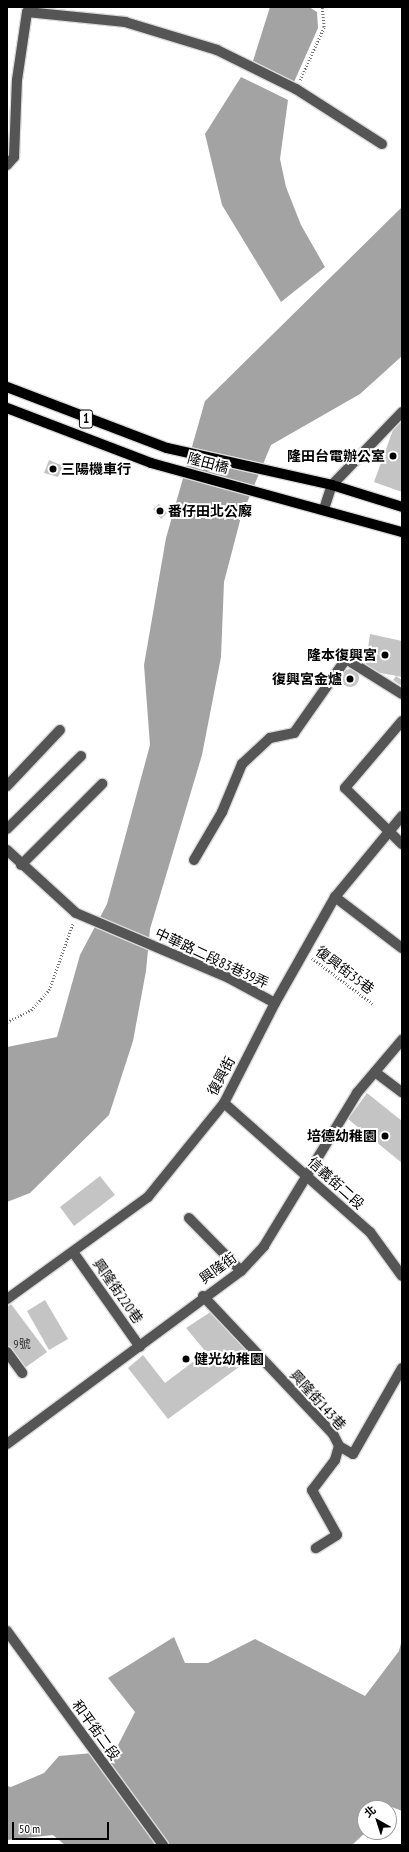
<!DOCTYPE html>
<meta charset="utf-8">
<style>
body{margin:0}
#map{position:relative;width:409px;height:1852px;overflow:hidden;background:#fff;font-family:"PT Sans Narrow","Noto Sans TC",sans-serif}
div>[style]{position:absolute}
.water>*{inset:0;background:#a3a3a3}
.building>*{inset:0;background:#c4c4c4}
.round{border-radius:50%}
.path>*{height:2.5px;margin-top:-1.25px;transform-origin:0;background:repeating-linear-gradient(90deg,#777 0 1px,transparent 0 3px)}
.roads{filter:drop-shadow(1px 0 #dbdbdb) drop-shadow(-1px 0 #dbdbdb) drop-shadow(0 1px #dbdbdb) drop-shadow(0 -1px #dbdbdb)}
.minor>*{height:10px;margin:-5px;padding:0 5px;transform-origin:5px;border-radius:5px;background:#555}
.major>*{height:10px;margin:-5px;padding:0 5px;transform-origin:5px;border-radius:5px;background:#000}
.dots>*{width:11px;height:11px;translate:-50% -50%;box-sizing:border-box;border:2px solid #fff;border-radius:50%}
span{translate:-50% -50%;white-space:nowrap;text-align:center;line-height:1.15;-webkit-text-stroke:4px #fff;paint-order:stroke}
.number-label{font-size:12px;color:#313131}
.number-label span{-webkit-text-stroke-width:0}
.shield-label span{padding:1px 3px;background:#fff;border:1px solid;border-radius:3px;-webkit-text-stroke-width:0}
.shield-label{font-size:13px;color:#000;font-weight:700}
.poi-label{font-size:14px;color:#000;font-weight:700}
.right{translate:-100% -50%;text-align:right}
.left{translate:0 -50%;text-align:left}
.street-label{font-size:14px;color:#000}
.frame{position:absolute;inset:0;border:8px solid #000;pointer-events:none}
.north{position:absolute;left:357px;top:1800px;width:40px;height:40px;box-sizing:border-box;background:#fff;border:1px solid #999;border-radius:50%;rotate:321deg;font-size:11px;font-weight:700;line-height:16px;text-align:center;color:#000}
.north::after{content:'';display:block;margin:auto;width:14px;height:18px;background:#000;clip-path:polygon(50% 0,100% 100%,50% 72%,0 100%)}
.scale{position:absolute;left:12px;top:1822px;width:97px;height:18px;box-sizing:border-box;border:2px solid #000;border-top:0;padding-left:5px;font-size:12px;line-height:14px;white-space:nowrap;color:#000;-webkit-text-stroke:3px #fff;paint-order:stroke}
</style>
<div id="map">
<div class="water">
<div style="clip-path:polygon(270px 7px,309px 7px,317px 12px,318px 28px,294px 82px,253px 61px)"></div>
<div style="clip-path:polygon(241px 77px,288px 100px,280px 159px,286px 187px,301px 225px,325px 267px,281px 302px,222px 205px,205px 134px)"></div>
<div style="clip-path:polygon(402px 207px,402px 356px,360px 394px,271px 445px,241px 517px,224px 582px,221px 657px,202px 755px,150px 929px,146px 971px,133px 1041px,109px 1115px,30px 1193px,7px 1202px,7px 1047px,57px 1037px,80px 955px,107px 904px,150px 745px,144px 665px,166px 538px,205px 401px)"></div>
<div style="clip-path:polygon(174px 1637px,185px 1663px,208px 1663px,255px 1639px,365px 1696px,399px 1651px,402px 1639px,402px 1811px,392px 1807px,389px 1810px,365px 1808px,366px 1832px,352px 1845px,65px 1845px,53px 1835px,7px 1840px,7px 1786px,11px 1787px,44px 1773px,59px 1756px,115px 1751px,135px 1712px,108px 1678px)"></div>
</div>
<div class="building">
<div style="clip-path:polygon(402px 421px,402px 492px,374px 482px,393px 430px)"></div>
<div style="clip-path:polygon(49px 460px,63px 466px,58px 477px,44px 473px)"></div>
<div style="clip-path:polygon(159px 504px,167px 513px,161px 519px,153px 509px)"></div>
<div style="clip-path:polygon(370px 634px,402px 641px,402px 677px,365px 670px)"></div>
<div class="round" style="left:341px;top:669px;width:18px;height:18px"></div>
<div style="clip-path:polygon(396px 676px,402px 680px,402px 686px,393px 680px)"></div>
<div style="clip-path:polygon(367px 1093px,402px 1121px,402px 1163px,348px 1119px)"></div>
<div style="clip-path:polygon(100px 1176px,115px 1195px,74px 1226px,60px 1207px)"></div>
<div style="clip-path:polygon(45px 1300px,68px 1339px,49px 1350px,27px 1311px)"></div>
<div style="clip-path:polygon(11px 1304px,47px 1352px,22px 1370px,7px 1350px,7px 1307px)"></div>
<div style="clip-path:polygon(215px 1309px,258px 1353px,168px 1419px,128px 1368px,143px 1355px,165px 1383px,206px 1352px,186px 1328px)"></div>
</div>
<div class="path">
<div style="left:300px;top:80px;width:58px;rotate:-65.6deg"></div>
<div style="left:324px;top:27px;width:20px;rotate:-96deg"></div>
<div style="left:312px;top:958px;width:76px;rotate:37deg"></div>
<div style="left:7px;top:1022px;width:27px;rotate:-27deg"></div>
<div style="left:31px;top:1010px;width:27px;rotate:-48deg"></div>
<div style="left:49px;top:990px;width:71px;rotate:-70.3deg"></div>
</div>
<div class="roads">
<div class="minor">
<div style="left:7px;top:165px;width:11px;rotate:-49deg"></div>
<div style="left:14px;top:157px;width:77px;rotate:-87.8deg"></div>
<div style="left:17px;top:80px;width:69px;rotate:-81.6deg"></div>
<div style="left:27px;top:12px;width:99px;rotate:5.8deg"></div>
<div style="left:125px;top:22px;width:96px;rotate:16.9deg"></div>
<div style="left:217px;top:50px;width:88px;rotate:26.3deg"></div>
<div style="left:296px;top:89px;width:102px;rotate:32.6deg"></div>
<div style="left:324px;top:509px;width:25px;rotate:-72deg"></div>
<div style="left:332px;top:485px;width:101px;rotate:-46.2deg"></div>
<div style="left:402px;top:721px;width:88px;rotate:130.4deg"></div>
<div style="left:345px;top:788px;width:80px;rotate:44.5deg"></div>
<div style="left:7px;top:786px;width:77px;rotate:-46.6deg"></div>
<div style="left:7px;top:829px;width:104px;rotate:-44.6deg"></div>
<div style="left:7px;top:850px;width:93px;rotate:42.4deg"></div>
<div style="left:76px;top:913px;width:166px;rotate:23deg"></div>
<div style="left:229px;top:978px;width:52px;rotate:28.5deg"></div>
<div style="left:194px;top:860px;width:56px;rotate:-59.7deg"></div>
<div style="left:222px;top:812px;width:52px;rotate:-67.4deg"></div>
<div style="left:242px;top:764px;width:38px;rotate:-43deg"></div>
<div style="left:270px;top:738px;width:25px;rotate:-12deg"></div>
<div style="left:294px;top:733px;width:90px;rotate:-54.9deg"></div>
<div style="left:346px;top:659px;width:66px;rotate:32deg"></div>
<div style="left:21px;top:865px;width:115px;rotate:-45deg"></div>
<div style="left:335px;top:897px;width:84px;rotate:37.3deg"></div>
<div style="left:375px;top:1072px;width:34px;rotate:37deg"></div>
<div style="left:224px;top:1103px;width:195px;rotate:41.5deg"></div>
<div style="left:370px;top:1232px;width:54px;rotate:54deg"></div>
<div style="left:189px;top:1218px;width:74px;rotate:45.5deg"></div>
<div style="left:73px;top:1252px;width:116px;rotate:54.8deg"></div>
<div style="left:203px;top:1296px;width:190px;rotate:46.7deg"></div>
<div style="left:333px;top:1434px;width:13px;rotate:63deg"></div>
<div style="left:339px;top:1446px;width:15px;rotate:106deg"></div>
<div style="left:335px;top:1460px;width:38px;rotate:127deg"></div>
<div style="left:312px;top:1490px;width:51px;rotate:60.9deg"></div>
<div style="left:337px;top:1535px;width:25px;rotate:148deg"></div>
<div style="left:7px;top:1299px;width:174px;rotate:-35.9deg"></div>
<div style="left:148px;top:1197px;width:121px;rotate:-51deg"></div>
<div style="left:224px;top:1103px;width:112px;rotate:-63deg"></div>
<div style="left:275px;top:1003px;width:122px;rotate:-60.5deg"></div>
<div style="left:335px;top:897px;width:105px;rotate:-50.4deg"></div>
<div style="left:7px;top:1352px;width:26px;rotate:54deg"></div>
<div style="left:7px;top:1444px;width:291px;rotate:-36.5deg"></div>
<div style="left:241px;top:1271px;width:34px;rotate:-47deg"></div>
<div style="left:264px;top:1246px;width:179px;rotate:-58.7deg"></div>
<div style="left:357px;top:1093px;width:70px;rotate:-49.7deg"></div>
<div style="left:339px;top:1446px;width:16px;rotate:30deg"></div>
<div style="left:353px;top:1454px;width:99px;rotate:-60.3deg"></div>
<div style="left:7px;top:1631px;width:265px;rotate:53.9deg"></div>
</div>
<div class="major">
<div style="left:7px;top:387px;width:171px;rotate:20.9deg"></div>
<div style="left:167px;top:448px;width:169px;rotate:12.6deg"></div>
<div style="left:332px;top:485px;width:73px;rotate:17.4deg"></div>
<div style="left:7px;top:408px;width:154px;rotate:20.9deg"></div>
<div style="left:151px;top:463px;width:260px;rotate:15.4deg"></div>
</div>
</div>
<div class="dots">
<div style="left:393px;top:456px;background:#000"></div>
<div style="left:53px;top:469px;background:#000"></div>
<div style="left:160px;top:511px;background:#000"></div>
<div style="left:385px;top:655px;background:#000"></div>
<div style="left:350px;top:679px;background:#000"></div>
<div style="left:385px;top:1136px;background:#000"></div>
<div style="left:186px;top:1359px;background:#000"></div>
</div>
<div class="number-label">
<span style="left:22px;top:1344px">9號</span>
</div>
<div class="shield-label">
<span style="left:86px;top:419px">1</span>
</div>
<div class="poi-label">
<span class="right" style="left:385px;top:456px">隆田台電辦公室</span>
<span class="left" style="left:61px;top:469px">三陽機車行</span>
<span class="left" style="left:168px;top:511px">番仔田北公廨</span>
<span class="right" style="left:377px;top:655px">隆本復興宮</span>
<span class="right" style="left:342px;top:679px">復興宮金爐</span>
<span class="right" style="left:377px;top:1136px">培德幼稚園</span>
<span class="left" style="left:194px;top:1359px">健光幼稚園</span>
</div>
<div class="street-label">
<span style="left:208px;top:463px;rotate:15deg">隆田橋</span>
<span style="left:212px;top:958px;rotate:25deg">中華路二段83巷39弄</span>
<span style="left:345px;top:970px;rotate:37deg">復興街35巷</span>
<span style="left:221px;top:1076px;rotate:-62deg">復興街</span>
<span style="left:336px;top:1183px;rotate:42deg">信義街二段</span>
<span style="left:218px;top:1268px;rotate:-36deg">興隆街</span>
<span style="left:118px;top:1291px;rotate:55deg">興隆街220巷</span>
<span style="left:318px;top:1400px;rotate:48deg">興隆街143巷</span>
<span style="left:96px;top:1730px;rotate:54deg">和平街二段</span>
</div>
<div class="frame"></div>
<div class="north">北</div>
<div class="scale">50 m</div>
</div>
